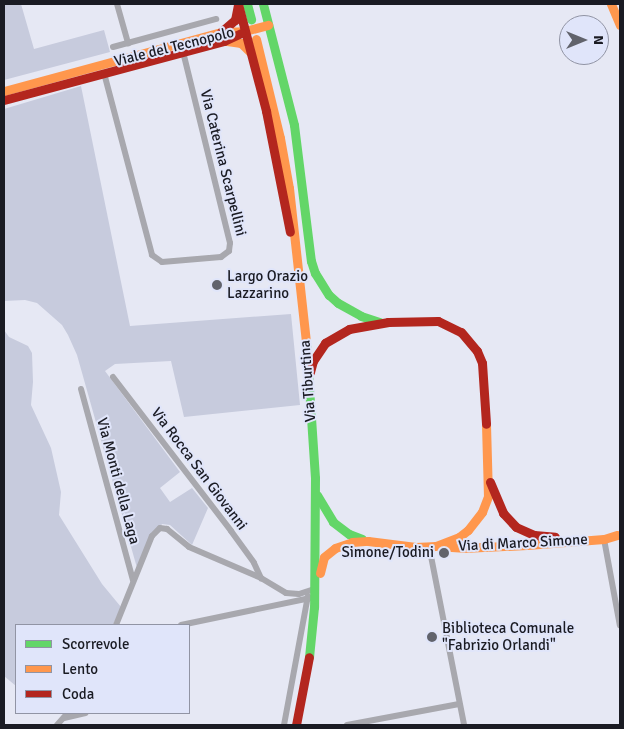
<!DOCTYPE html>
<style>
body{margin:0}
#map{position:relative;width:624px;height:729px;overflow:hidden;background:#e6e8f4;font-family:Signika,sans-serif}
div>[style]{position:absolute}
.green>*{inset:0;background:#c7cbdd}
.street>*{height:6px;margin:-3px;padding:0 3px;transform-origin:3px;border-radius:3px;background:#a8a8ae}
.fast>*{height:9px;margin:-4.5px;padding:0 4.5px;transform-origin:4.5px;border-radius:4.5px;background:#63d668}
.slow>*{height:9px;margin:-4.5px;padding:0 4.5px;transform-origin:4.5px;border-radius:4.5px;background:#ff974d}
.jam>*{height:9px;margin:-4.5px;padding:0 4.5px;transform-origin:4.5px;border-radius:4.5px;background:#b3261e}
.dots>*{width:14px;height:14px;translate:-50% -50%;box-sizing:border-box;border:2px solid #e0e5fa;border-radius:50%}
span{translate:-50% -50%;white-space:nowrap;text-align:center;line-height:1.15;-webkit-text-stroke:4px #e0e5fa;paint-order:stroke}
.street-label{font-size:15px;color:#1a1b23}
.poi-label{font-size:15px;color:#1a1b23}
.left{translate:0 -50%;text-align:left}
.right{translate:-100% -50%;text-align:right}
.frame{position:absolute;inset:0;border:5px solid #1a1b23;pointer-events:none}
.legend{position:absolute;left:15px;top:624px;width:175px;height:90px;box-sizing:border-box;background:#e0e5fa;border:1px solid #9194a4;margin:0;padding:6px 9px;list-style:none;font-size:15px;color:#1a1b23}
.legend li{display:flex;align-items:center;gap:10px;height:25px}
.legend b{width:25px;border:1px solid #9194a4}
.north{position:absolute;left:559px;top:15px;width:50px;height:50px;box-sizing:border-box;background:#e0e5fa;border:1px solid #9194a4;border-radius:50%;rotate:90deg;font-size:14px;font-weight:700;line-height:20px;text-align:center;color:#1a1b23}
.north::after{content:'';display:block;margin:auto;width:18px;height:22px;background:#61636c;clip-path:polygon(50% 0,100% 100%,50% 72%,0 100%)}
</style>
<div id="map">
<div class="green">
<div style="clip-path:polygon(4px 4px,21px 4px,34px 49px,104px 30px,110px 52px,4px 80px)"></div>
<div style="clip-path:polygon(81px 86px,130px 326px,291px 314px,300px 405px,184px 417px,171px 361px,115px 364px,105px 371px,180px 472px,160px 488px,170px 502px,192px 488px,208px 508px,192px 545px,170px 525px,162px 524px,137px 568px,77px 355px,68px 335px,62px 325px,37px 303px,25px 300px,4px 301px,4px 109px)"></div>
<div style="clip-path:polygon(4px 330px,9px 337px,28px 346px,32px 353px,33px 382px,31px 405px,51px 448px,61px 492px,59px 515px,102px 584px,121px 607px,113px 625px,16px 625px,16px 686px,4px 676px)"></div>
</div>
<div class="street">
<div style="left:117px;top:4px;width:41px;rotate:74.2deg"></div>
<div style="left:113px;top:47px;width:107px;rotate:-15.2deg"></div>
<div style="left:104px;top:73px;width:188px;rotate:75.2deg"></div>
<div style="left:152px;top:255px;width:12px;rotate:35deg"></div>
<div style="left:162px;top:262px;width:59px;rotate:-4.8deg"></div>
<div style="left:221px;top:257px;width:10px;rotate:-37deg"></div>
<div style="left:229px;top:251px;width:8px;rotate:-83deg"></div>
<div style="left:230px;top:243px;width:197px;rotate:-103.8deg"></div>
<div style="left:113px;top:377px;width:194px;rotate:52.5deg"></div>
<div style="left:231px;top:531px;width:39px;rotate:54deg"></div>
<div style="left:254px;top:563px;width:17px;rotate:65deg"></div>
<div style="left:81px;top:389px;width:198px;rotate:74.8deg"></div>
<div style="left:604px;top:539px;width:88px;rotate:79.6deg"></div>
<div style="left:429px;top:546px;width:182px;rotate:78.9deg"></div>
<div style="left:116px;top:625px;width:96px;rotate:-68deg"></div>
<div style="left:152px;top:536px;width:11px;rotate:-45deg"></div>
<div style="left:160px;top:528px;width:7px;rotate:8deg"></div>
<div style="left:167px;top:529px;width:28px;rotate:39deg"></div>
<div style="left:189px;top:547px;width:78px;rotate:23.3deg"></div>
<div style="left:261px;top:578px;width:29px;rotate:31deg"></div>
<div style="left:286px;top:593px;width:13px;rotate:4deg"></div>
<div style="left:299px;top:594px;width:16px;rotate:-18deg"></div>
<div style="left:181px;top:625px;width:137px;rotate:-11.8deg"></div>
<div style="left:64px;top:718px;width:22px;rotate:-13deg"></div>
<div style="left:57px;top:725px;width:13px;rotate:-48deg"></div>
<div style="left:284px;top:725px;width:131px;rotate:-79.5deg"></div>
<div style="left:347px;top:725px;width:114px;rotate:-10.6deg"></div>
</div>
<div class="fast">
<div style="left:247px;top:4px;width:16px;rotate:75deg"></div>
<div style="left:263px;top:4px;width:125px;rotate:75.6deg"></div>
<div style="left:294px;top:125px;width:137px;rotate:82.9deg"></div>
<div style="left:311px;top:261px;width:13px;rotate:72deg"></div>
<div style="left:315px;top:273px;width:26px;rotate:58deg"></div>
<div style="left:329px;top:295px;width:12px;rotate:42deg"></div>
<div style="left:338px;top:303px;width:26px;rotate:29deg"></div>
<div style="left:361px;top:316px;width:20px;rotate:18deg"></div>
<div style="left:306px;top:342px;width:136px;rotate:86.2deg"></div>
<div style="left:315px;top:478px;width:129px;rotate:90.4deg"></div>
<div style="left:314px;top:607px;width:50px;rotate:95.7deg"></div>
<div style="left:317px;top:495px;width:31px;rotate:59deg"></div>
<div style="left:333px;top:522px;width:20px;rotate:37deg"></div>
<div style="left:349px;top:534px;width:14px;rotate:21deg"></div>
</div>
<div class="slow">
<div style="left:611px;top:4px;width:23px;rotate:67deg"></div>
<div style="left:256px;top:39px;width:102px;rotate:76.4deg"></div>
<div style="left:280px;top:138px;width:51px;rotate:79.8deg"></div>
<div style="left:289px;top:188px;width:155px;rotate:83.7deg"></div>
<div style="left:227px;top:41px;width:14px;rotate:8deg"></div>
<div style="left:241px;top:43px;width:14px;rotate:45deg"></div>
<div style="left:4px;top:91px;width:225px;rotate:-15.2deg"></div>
<div style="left:221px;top:32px;width:24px;rotate:-2deg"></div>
<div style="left:245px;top:31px;width:24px;rotate:-15deg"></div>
<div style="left:436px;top:546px;width:27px;rotate:4deg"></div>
<div style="left:463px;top:548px;width:64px;rotate:-2.7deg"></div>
<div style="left:527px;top:545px;width:77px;rotate:-4.5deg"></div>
<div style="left:604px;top:539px;width:14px;rotate:-17deg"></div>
<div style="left:320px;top:573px;width:16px;rotate:-76deg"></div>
<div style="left:324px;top:557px;width:14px;rotate:-39deg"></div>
<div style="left:335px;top:548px;width:18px;rotate:-19deg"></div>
<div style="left:352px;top:542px;width:16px;rotate:-4deg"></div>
<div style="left:368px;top:541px;width:48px;rotate:7.1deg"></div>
<div style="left:416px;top:547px;width:20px;rotate:-3deg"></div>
<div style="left:436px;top:546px;width:25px;rotate:-21deg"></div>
<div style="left:459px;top:537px;width:11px;rotate:-38deg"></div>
<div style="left:468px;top:530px;width:23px;rotate:-52deg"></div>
<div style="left:482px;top:512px;width:17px;rotate:-69deg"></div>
<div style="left:488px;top:496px;width:72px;rotate:-91.6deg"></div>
</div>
<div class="jam">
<div style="left:238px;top:4px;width:111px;rotate:75.3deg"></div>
<div style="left:266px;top:111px;width:123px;rotate:78.8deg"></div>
<div style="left:221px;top:32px;width:18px;rotate:-41deg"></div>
<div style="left:235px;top:20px;width:16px;rotate:-79deg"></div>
<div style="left:4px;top:100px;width:228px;rotate:-15deg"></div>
<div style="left:224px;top:41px;width:19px;rotate:-25deg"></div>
<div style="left:310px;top:372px;width:11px;rotate:-75deg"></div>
<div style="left:313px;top:361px;width:22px;rotate:-56deg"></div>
<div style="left:325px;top:343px;width:28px;rotate:-30deg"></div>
<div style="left:349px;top:329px;width:40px;rotate:-10deg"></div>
<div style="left:388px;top:322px;width:50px;rotate:-1.1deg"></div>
<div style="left:438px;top:321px;width:25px;rotate:26deg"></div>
<div style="left:461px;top:332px;width:25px;rotate:50deg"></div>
<div style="left:477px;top:351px;width:13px;rotate:67deg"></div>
<div style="left:482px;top:363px;width:61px;rotate:86.2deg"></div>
<div style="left:490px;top:482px;width:34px;rotate:67deg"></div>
<div style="left:503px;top:513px;width:19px;rotate:47deg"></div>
<div style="left:516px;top:527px;width:20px;rotate:24deg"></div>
<div style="left:534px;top:535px;width:21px;rotate:5deg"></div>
<div style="left:296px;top:725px;width:69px;rotate:-79.2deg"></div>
</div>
<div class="dots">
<div style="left:217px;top:285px;background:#61636c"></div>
<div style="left:444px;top:553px;background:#61636c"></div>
<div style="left:432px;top:637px;background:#61636c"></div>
</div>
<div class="street-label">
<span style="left:174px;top:47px;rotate:-14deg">Viale del Tecnopolo</span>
<span style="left:223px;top:163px;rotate:76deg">Via Caterina Scarpellini</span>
<span style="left:308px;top:381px;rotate:-94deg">Via Tiburtina</span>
<span style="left:199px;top:469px;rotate:53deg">Via Rocca San Giovanni</span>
<span style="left:118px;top:481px;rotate:75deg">Via Monti della Laga</span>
<span style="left:523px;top:543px;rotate:-3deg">Via di Marco Simone</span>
</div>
<div class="poi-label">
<span class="left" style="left:227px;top:285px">Largo Orazio<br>Lazzarino</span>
<span class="right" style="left:434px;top:553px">Simone/Todini</span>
<span class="left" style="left:442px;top:637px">Biblioteca Comunale<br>"Fabrizio Orlandi"</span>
</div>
<div class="frame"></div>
<ul class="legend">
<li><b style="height:6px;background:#63d668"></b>Scorrevole</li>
<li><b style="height:6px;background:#ff974d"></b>Lento</li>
<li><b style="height:6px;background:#b3261e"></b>Coda</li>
</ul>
<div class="north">N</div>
</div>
